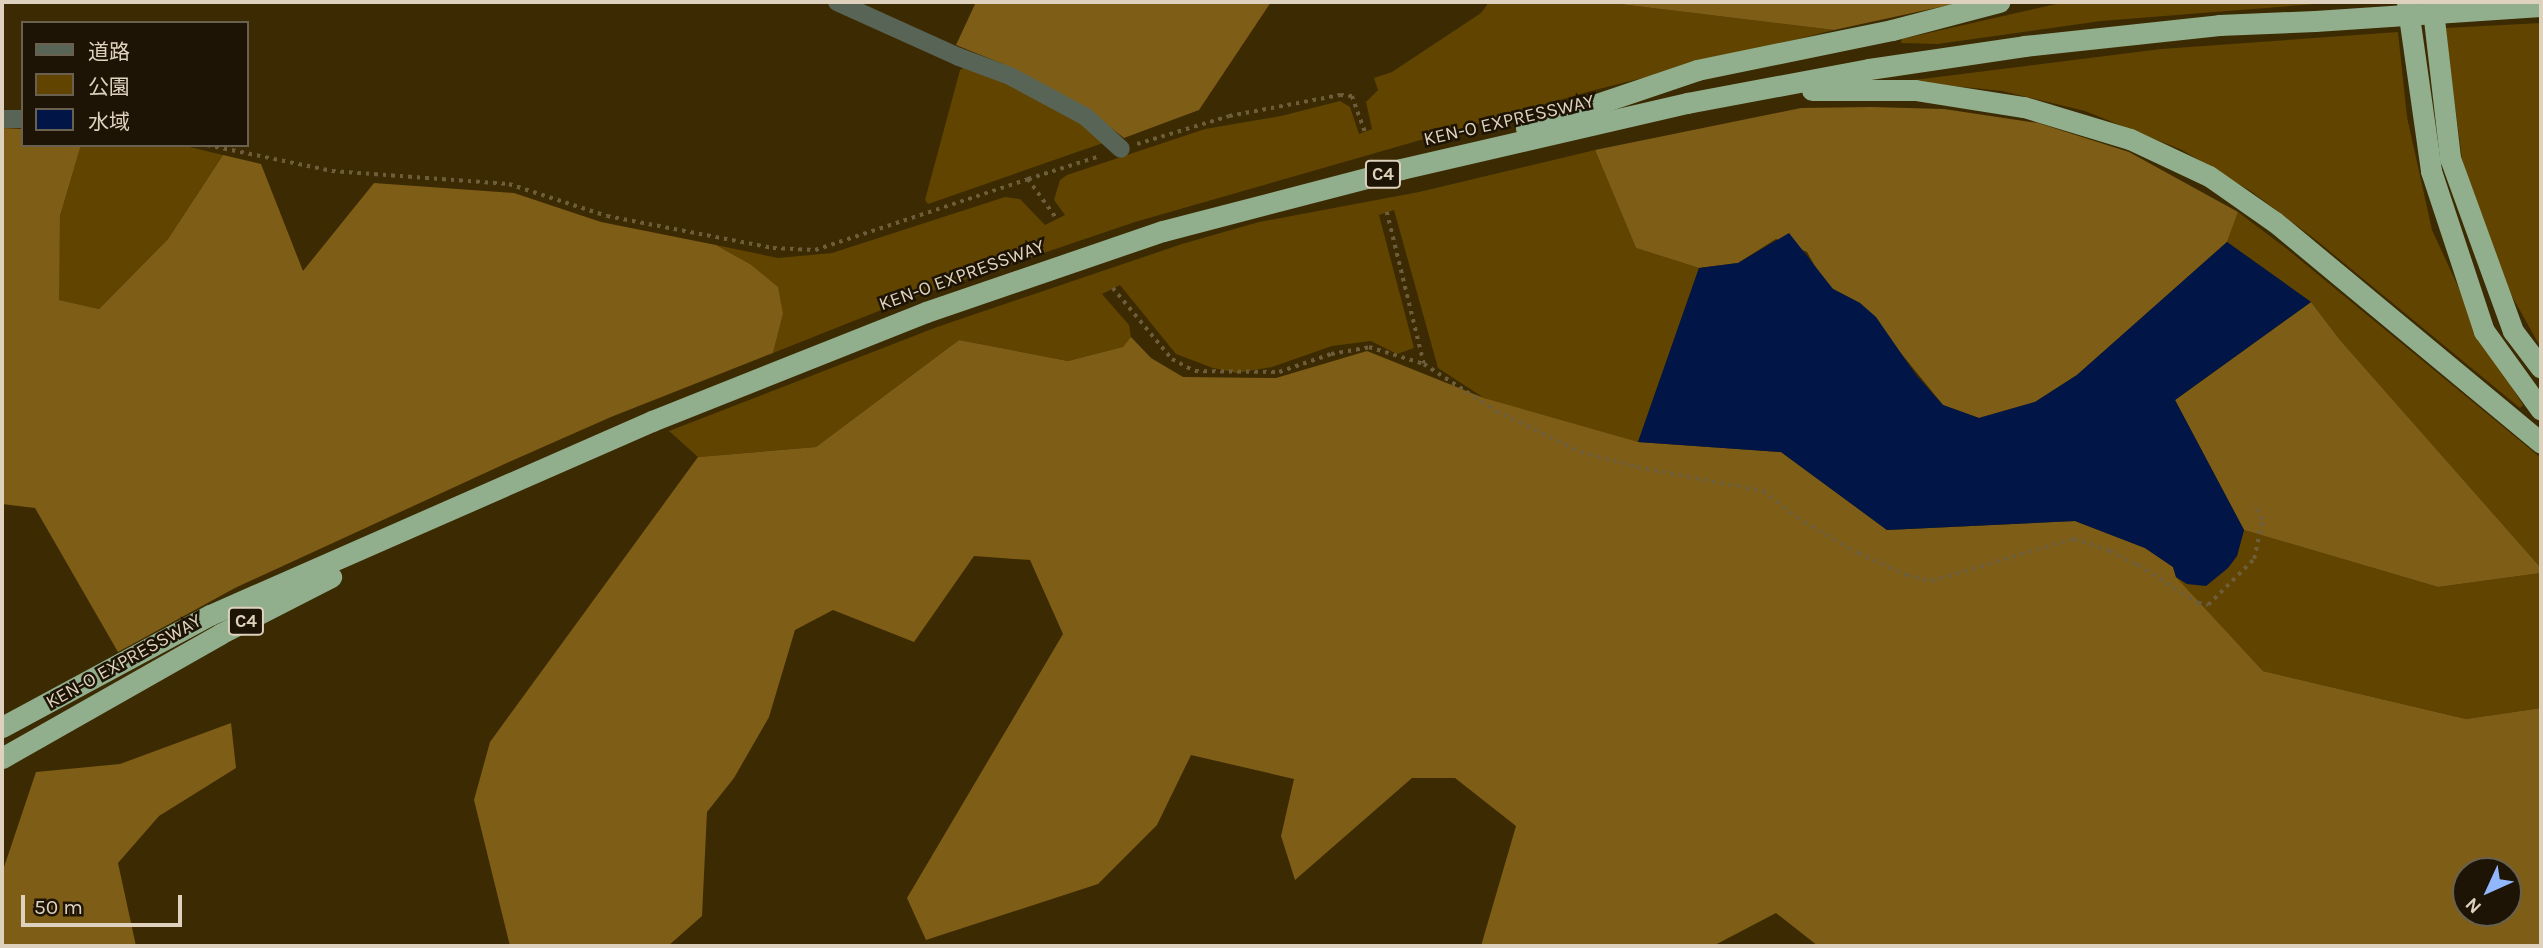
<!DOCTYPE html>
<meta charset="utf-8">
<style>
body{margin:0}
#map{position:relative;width:2543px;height:948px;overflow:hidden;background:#3c2a02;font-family:Karla,"Noto Sans JP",sans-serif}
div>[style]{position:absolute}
.green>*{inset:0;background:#604400}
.forest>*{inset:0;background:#7e5d16}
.water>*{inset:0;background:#011646}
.path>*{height:3.5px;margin-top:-1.75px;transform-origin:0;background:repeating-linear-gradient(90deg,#6d5d3b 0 3.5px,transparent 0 8.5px)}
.street>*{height:18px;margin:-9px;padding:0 9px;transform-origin:9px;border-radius:9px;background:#586456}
.highway>*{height:21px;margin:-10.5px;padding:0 10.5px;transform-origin:10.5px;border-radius:10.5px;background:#91af8c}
.highway-bridge>*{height:21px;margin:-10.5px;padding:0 10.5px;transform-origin:10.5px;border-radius:10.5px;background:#91af8c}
span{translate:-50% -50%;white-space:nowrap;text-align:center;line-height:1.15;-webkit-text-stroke:5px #1d1405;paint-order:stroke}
.shield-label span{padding:2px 5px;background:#1d1405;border:2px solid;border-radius:5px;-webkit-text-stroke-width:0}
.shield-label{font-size:18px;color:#ded2be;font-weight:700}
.street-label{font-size:19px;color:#ded2be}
.frame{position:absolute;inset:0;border:4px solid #ded2be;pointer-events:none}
.legend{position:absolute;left:21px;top:21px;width:228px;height:126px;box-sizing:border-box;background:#1d1405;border:2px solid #6a604f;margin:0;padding:9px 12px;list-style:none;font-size:21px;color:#ded2be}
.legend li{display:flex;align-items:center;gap:14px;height:35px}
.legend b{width:35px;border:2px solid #6a604f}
.north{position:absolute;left:2452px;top:857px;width:70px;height:70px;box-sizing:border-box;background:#1d1405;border:2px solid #6a604f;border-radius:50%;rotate:225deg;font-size:19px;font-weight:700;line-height:28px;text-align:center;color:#ded2be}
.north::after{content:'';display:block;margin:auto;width:24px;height:32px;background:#91b8fd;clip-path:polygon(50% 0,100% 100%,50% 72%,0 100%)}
.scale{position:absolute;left:21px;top:895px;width:161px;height:32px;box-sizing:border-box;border:4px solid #ded2be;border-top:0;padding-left:9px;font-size:21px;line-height:24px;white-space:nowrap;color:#ded2be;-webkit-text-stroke:5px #1d1405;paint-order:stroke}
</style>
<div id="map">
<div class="green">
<div style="clip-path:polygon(1489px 2px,1603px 2px,1834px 30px,1591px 91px,1135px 222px,914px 297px,773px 353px,783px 314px,750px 264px,716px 245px,778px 258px,832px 253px,1005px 197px,1020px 199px,1045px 225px,1065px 215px,1054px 200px,1060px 180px,1067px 175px,1205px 129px,1281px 116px,1340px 101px,1350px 107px,1359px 134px,1372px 129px,1366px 102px,1378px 90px,1374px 78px,1392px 72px,1481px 13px)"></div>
<div style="clip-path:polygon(2065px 2px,2340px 2px,2101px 21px,1938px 44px,1901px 43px,1902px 39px)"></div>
<div style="clip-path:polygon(2541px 23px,2541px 348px,2509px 291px,2483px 230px,2462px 159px,2445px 28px)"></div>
<div style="clip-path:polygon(2398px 32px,2407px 117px,2432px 230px,2484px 343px,2523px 405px,2520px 408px,2316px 240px,2252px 192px,2182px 150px,2085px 111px,2002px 91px,1906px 81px,2161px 49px)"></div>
<div style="clip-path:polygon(965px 67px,1013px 83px,1083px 123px,1106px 142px,928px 204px,925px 200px,960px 70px)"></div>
<div style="clip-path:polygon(81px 145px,181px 145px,223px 155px,168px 239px,99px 309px,58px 300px,60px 216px)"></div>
<div style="clip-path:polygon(1595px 150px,1636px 248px,1699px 268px,1637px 445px,1484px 398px,1438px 368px,1394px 210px,1379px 215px,1414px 348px,1397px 354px,1371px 341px,1332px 346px,1272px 367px,1237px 373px,1213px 368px,1176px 354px,1120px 285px,1102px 294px,1129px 325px,1131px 337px,1124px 347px,1068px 361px,959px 340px,816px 447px,698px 457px,669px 431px,937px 327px,1182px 244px,1259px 222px,1419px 192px)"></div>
<div style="clip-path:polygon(2238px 212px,2287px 249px,2541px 458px,2541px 568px,2340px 340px,2311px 302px,2227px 242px)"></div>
<div style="clip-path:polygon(2244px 530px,2438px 587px,2541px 573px,2541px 708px,2466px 719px,2263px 671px,2176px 577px,2187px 584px,2237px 556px)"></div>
</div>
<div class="forest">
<div style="clip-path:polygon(976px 2px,1271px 2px,1199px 110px,1124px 138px,1087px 109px,1003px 64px,956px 45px)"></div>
<div style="clip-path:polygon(1603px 2px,1963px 2px,1834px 30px)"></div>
<div style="clip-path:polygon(1871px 107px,1944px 109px,2038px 123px,2129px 152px,2238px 212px,2227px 242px,2077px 375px,2035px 402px,1979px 418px,1943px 405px,1860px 303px,1833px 289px,1821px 277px,1807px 252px,1776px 239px,1738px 263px,1699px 268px,1636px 248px,1595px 150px,1801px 108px)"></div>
<div style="clip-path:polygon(2px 128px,23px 129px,23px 145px,81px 145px,60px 216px,59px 300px,99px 309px,168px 239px,223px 155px,261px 164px,303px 271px,374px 183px,514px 193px,601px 222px,716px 245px,750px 264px,778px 287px,783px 314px,773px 353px,611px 417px,509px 462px,235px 588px,118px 652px,35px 508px,2px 504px)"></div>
<div style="clip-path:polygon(2311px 302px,2340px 340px,2541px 568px,2541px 573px,2438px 587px,2244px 530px,2175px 400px)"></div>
<div style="clip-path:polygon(evenodd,1131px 337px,1151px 358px,1183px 377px,1276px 378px,1367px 351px,1484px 398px,1638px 442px,1781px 452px,1887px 530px,2075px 521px,2145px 548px,2173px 567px,2176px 577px,2263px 671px,2466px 719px,2541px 708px,2541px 946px,1818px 946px,1776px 913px,1713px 946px,1481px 946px,1516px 826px,1455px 778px,1412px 778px,1295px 880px,1281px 836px,1294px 779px,1191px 755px,1157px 825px,1098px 884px,926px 940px,907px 898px,1063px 634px,1030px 560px,974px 556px,914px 642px,833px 610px,795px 630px,769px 717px,734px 778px,707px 812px,702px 916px,668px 946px,510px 946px,474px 800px,490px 742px,698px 457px,816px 447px,959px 340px,1068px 361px,1123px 347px,1131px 337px,2466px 871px,2508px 871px,2508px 913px,2466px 913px,2466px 871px)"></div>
<div style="clip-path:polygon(231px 723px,236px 768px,159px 816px,118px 863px,136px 946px,2px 946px,2px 873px,36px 772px,120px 764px)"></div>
</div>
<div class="water">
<div style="clip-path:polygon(1789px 233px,1833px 289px,1860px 303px,1876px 317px,1916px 375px,1943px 405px,1979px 418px,2035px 402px,2077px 375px,2227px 242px,2311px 302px,2175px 400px,2244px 530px,2237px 556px,2228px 568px,2206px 586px,2187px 584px,2176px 577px,2173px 567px,2145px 548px,2075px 521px,1887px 530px,1781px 452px,1638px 442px,1699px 268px,1738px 263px)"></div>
</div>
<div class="path">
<div style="left:1137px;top:144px;width:96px;rotate:-16.9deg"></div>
<div style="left:1229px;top:116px;width:113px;rotate:-10.7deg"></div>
<div style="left:1340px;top:95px;width:12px;rotate:5deg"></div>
<div style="left:1352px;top:96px;width:38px;rotate:70deg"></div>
<div style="left:207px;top:145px;width:128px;rotate:11.7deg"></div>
<div style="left:332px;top:171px;width:177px;rotate:4.2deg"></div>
<div style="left:509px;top:184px;width:103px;rotate:18.1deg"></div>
<div style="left:607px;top:216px;width:169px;rotate:10.9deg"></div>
<div style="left:773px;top:248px;width:42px;rotate:2.7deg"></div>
<div style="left:815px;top:250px;width:225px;rotate:-18.4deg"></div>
<div style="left:1028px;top:179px;width:49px;rotate:54.1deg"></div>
<div style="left:1028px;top:179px;width:76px;rotate:-17.7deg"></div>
<div style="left:1387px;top:212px;width:156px;rotate:76.3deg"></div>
<div style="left:1113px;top:288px;width:92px;rotate:50.3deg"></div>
<div style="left:1172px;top:359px;width:26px;rotate:28deg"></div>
<div style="left:1195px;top:371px;width:84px;rotate:0.7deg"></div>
<div style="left:1279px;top:372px;width:55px;rotate:-19.1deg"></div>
<div style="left:1331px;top:354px;width:39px;rotate:-10deg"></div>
<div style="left:1369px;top:347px;width:58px;rotate:17.2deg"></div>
<div style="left:1424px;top:364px;width:86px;rotate:33.1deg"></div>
<div style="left:1496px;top:411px;width:94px;rotate:25.8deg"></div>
<div style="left:1581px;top:452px;width:58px;rotate:15deg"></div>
<div style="left:1637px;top:467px;width:128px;rotate:10.8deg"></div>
<div style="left:1763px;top:491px;width:51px;rotate:37.1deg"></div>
<div style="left:1804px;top:522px;width:62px;rotate:29.9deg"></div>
<div style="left:1858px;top:553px;width:54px;rotate:24.2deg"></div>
<div style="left:1907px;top:575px;width:25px;rotate:14deg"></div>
<div style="left:1931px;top:581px;width:149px;rotate:-16.4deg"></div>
<div style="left:2074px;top:539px;width:38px;rotate:18deg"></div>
<div style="left:2110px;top:551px;width:31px;rotate:27deg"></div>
<div style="left:2138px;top:565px;width:71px;rotate:32.3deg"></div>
<div style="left:2198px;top:603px;width:10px;rotate:11deg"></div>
<div style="left:2208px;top:605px;width:65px;rotate:-45deg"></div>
<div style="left:2254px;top:559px;width:40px;rotate:-78deg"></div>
<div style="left:2262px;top:520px;width:18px;rotate:-117deg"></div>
</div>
<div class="street">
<div style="left:837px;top:2px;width:134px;rotate:24.3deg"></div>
<div style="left:959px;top:57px;width:54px;rotate:20.4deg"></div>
<div style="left:1010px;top:76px;width:86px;rotate:28.3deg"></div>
<div style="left:1086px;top:117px;width:47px;rotate:42.4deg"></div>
<div style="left:2px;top:119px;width:19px"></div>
</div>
<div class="highway">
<div style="left:2407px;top:2px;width:171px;rotate:81.9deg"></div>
<div style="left:2431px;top:171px;width:169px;rotate:71.7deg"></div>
<div style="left:2484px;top:331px;width:97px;rotate:54.2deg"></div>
<div style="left:2432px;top:2px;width:157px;rotate:83.4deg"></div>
<div style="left:2450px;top:158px;width:184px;rotate:70deg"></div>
<div style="left:2513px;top:331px;width:46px;rotate:52.9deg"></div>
<div style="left:1812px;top:90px;width:103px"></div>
<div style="left:1915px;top:90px;width:110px;rotate:8.9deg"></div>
<div style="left:2024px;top:107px;width:111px;rotate:16.8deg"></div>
<div style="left:2130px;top:139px;width:87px;rotate:25.1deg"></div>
<div style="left:2209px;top:176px;width:80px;rotate:34.9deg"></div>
<div style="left:2275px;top:222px;width:346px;rotate:39.7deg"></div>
<div style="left:1526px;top:128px;width:181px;rotate:-18.7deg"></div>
<div style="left:1697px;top:70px;width:199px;rotate:-11.6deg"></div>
<div style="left:1892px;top:30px;width:111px;rotate:-14.7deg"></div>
<div style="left:2px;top:727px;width:236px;rotate:-28.3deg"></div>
<div style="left:210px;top:615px;width:483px;rotate:-23.7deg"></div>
<div style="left:652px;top:421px;width:295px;rotate:-21.7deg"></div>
<div style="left:926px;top:312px;width:250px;rotate:-18.9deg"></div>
<div style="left:1163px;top:231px;width:246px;rotate:-14.6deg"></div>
<div style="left:1401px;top:169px;width:294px;rotate:-13deg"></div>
<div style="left:1687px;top:103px;width:185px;rotate:-10.6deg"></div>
<div style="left:1869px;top:69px;width:157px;rotate:-8.4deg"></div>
<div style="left:2024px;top:46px;width:196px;rotate:-6.1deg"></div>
<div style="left:2219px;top:25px;width:96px;rotate:-2.4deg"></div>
<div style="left:2px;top:758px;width:251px;rotate:-29.6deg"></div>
<div style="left:220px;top:634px;width:125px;rotate:-27.2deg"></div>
</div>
<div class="highway-bridge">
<div style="left:2315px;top:21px;width:226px;rotate:-3.8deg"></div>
</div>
<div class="shield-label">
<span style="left:1383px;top:174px">C4</span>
<span style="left:246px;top:621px">C4</span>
</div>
<div class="street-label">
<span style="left:1509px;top:121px;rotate:-13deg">KEN-O EXPRESSWAY</span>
<span style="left:962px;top:276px;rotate:-20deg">KEN-O EXPRESSWAY</span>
<span style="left:124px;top:662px;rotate:-29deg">KEN-O EXPRESSWAY</span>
</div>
<div class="frame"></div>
<ul class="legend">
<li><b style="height:9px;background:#586456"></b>道路</li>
<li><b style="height:19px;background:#604400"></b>公園</li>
<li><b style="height:19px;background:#011646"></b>水域</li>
</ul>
<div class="north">N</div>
<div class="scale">50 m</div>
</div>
